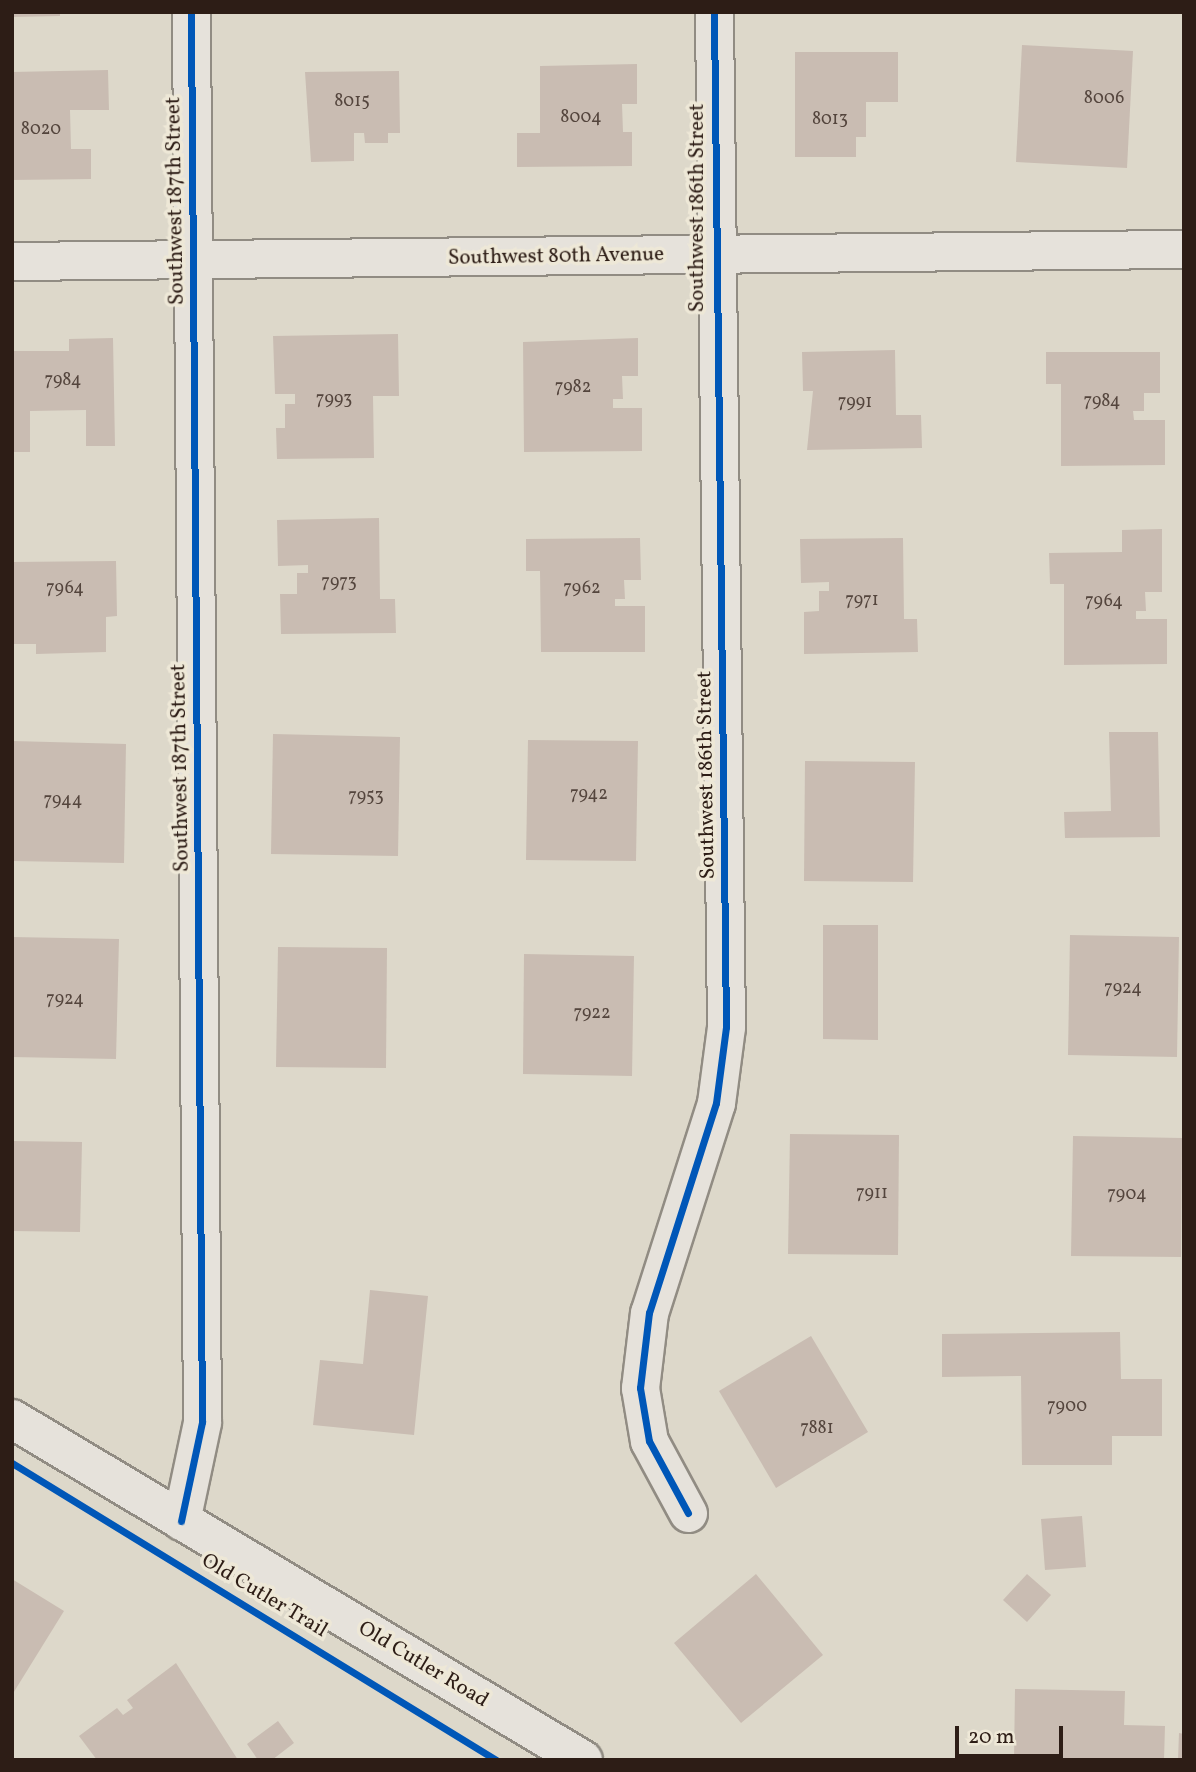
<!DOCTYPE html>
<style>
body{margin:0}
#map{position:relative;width:1196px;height:1772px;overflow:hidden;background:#ddd8ca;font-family:Vollkorn,serif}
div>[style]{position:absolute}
.building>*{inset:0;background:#c9bcb2}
.roads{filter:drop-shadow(2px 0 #918c83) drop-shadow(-2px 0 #918c83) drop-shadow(0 2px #918c83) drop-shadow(0 -2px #918c83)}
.minor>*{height:37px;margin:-18.5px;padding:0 18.5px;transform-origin:18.5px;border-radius:18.5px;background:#e6e2db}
.secondary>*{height:38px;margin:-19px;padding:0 19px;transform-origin:19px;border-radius:19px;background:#e6e2db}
.cycleway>*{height:7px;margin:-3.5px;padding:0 3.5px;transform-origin:3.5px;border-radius:3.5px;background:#0057b8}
span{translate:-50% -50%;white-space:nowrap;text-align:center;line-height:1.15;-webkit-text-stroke:7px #eee8d7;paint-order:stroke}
.number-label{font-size:18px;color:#54453d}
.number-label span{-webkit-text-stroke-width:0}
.street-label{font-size:21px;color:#2d1d16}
.frame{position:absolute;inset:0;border:14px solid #2d1d16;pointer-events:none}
.scale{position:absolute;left:955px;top:1726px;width:108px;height:32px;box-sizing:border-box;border:4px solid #2d1d16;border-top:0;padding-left:9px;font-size:21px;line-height:24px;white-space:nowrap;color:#2d1d16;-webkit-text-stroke:5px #eee8d7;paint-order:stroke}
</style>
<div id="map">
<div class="building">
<div style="clip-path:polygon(12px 12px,60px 12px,60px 16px,12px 17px)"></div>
<div style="clip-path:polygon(1022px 45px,1133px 51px,1127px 168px,1016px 162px)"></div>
<div style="clip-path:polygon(795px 52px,898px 52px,898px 102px,866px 102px,866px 137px,856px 137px,856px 157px,795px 157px)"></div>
<div style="clip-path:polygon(637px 64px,637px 104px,622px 104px,623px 132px,632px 132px,632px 166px,517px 167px,517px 133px,540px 133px,540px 66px)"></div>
<div style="clip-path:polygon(108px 70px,109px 110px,70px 110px,71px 149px,91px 149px,91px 179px,12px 180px,12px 72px)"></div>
<div style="clip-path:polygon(399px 71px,400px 133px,388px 133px,388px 143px,365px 143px,364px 133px,354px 133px,354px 161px,311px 162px,305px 72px)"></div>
<div style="clip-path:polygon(398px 334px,399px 396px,373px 396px,374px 458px,277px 459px,276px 428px,285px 428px,285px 404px,295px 404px,295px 394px,275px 394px,273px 336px)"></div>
<div style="clip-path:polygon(113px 338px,115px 446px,86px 446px,86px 410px,30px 411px,30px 452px,12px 452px,12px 351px,69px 351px,69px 339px)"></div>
<div style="clip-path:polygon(638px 338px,638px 376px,622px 376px,623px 399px,613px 399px,613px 408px,642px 408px,642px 451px,524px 452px,523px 342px)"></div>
<div style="clip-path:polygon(895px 350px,896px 415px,921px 415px,922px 448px,807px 450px,813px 391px,803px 391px,802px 352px)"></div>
<div style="clip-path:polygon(1046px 352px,1160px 352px,1160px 393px,1144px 393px,1144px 411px,1133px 411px,1134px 420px,1165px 420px,1165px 465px,1061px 466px,1061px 384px,1046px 384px)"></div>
<div style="clip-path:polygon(379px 518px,380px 599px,395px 599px,396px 633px,281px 634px,280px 594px,297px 594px,297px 573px,308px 573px,308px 565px,278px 566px,277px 520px)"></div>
<div style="clip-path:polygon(1162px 529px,1162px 592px,1145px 592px,1146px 611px,1136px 611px,1136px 619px,1167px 619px,1167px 664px,1064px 665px,1064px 584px,1050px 584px,1049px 553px,1122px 552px,1122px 530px)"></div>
<div style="clip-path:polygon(640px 538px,641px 580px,624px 580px,625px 599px,615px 599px,615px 606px,645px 606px,645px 652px,541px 652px,540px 571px,526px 571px,526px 539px)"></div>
<div style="clip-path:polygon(903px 538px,904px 619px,917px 619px,918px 652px,804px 654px,804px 612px,819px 611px,819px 591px,829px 591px,829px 582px,801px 583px,800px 539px)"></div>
<div style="clip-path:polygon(116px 561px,117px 616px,106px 617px,106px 652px,36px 654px,36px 644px,12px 644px,12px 562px)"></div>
<div style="clip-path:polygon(1109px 732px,1158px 732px,1160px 837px,1065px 838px,1064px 812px,1111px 811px)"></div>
<div style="clip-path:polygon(273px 734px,400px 737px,398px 856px,271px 854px)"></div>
<div style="clip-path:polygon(528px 740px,638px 741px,636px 861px,526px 860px)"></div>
<div style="clip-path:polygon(12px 741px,126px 744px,124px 863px,12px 861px)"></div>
<div style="clip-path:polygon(805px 761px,915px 762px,913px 882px,804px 881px)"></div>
<div style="clip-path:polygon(823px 925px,878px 925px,878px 1040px,823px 1039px)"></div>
<div style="clip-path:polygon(1070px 935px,1179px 937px,1177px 1057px,1068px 1055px)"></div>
<div style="clip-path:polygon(12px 937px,119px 939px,116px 1059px,12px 1057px)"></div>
<div style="clip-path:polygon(278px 947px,387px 948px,386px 1068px,276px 1067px)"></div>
<div style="clip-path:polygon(524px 954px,634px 956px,632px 1076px,523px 1074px)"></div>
<div style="clip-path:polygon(790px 1134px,899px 1135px,898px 1255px,788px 1254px)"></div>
<div style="clip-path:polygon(1073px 1136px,1182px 1138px,1181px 1257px,1071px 1256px)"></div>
<div style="clip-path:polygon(12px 1141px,82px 1142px,80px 1232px,12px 1231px)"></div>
<div style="clip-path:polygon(370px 1290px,428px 1296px,414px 1435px,313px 1425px,320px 1360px,363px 1364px)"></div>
<div style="clip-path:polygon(1120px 1332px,1121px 1379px,1162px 1379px,1162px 1436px,1112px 1436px,1112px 1465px,1022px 1465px,1021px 1376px,942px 1377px,942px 1334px)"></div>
<div style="clip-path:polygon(811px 1336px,868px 1432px,776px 1488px,719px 1391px)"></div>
<div style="clip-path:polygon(1082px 1516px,1086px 1567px,1045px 1570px,1041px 1519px)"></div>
<div style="clip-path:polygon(756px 1574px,823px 1655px,741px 1723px,674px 1643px)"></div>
<div style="clip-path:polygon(1027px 1574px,1051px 1595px,1027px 1622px,1003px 1600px)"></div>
<div style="clip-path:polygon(12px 1579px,64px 1611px,12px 1695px)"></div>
<div style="clip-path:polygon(176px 1663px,238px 1760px,97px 1760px,79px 1736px,117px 1708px,123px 1715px,133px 1708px,127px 1700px)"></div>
<div style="clip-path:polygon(1015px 1689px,1125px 1691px,1124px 1725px,1165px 1726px,1164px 1760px,1014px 1760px)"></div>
<div style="clip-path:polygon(278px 1721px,294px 1743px,272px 1760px,258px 1760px,247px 1744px)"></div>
<div style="clip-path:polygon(1179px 1733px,1184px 1734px,1184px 1760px,1178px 1760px)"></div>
</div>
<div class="roads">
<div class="minor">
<div style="left:12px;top:261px;width:1172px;rotate:-0.59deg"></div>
<div style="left:688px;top:1513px;width:82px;rotate:-118.4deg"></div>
<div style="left:649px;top:1441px;width:54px;rotate:-99.6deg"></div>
<div style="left:640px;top:1388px;width:76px;rotate:-83.2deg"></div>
<div style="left:649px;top:1313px;width:220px;rotate:-72.3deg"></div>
<div style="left:716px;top:1103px;width:77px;rotate:-82.5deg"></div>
<div style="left:726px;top:1027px;width:1015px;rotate:-90.68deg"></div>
<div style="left:181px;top:1521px;width:101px;rotate:-78deg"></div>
<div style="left:202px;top:1422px;width:1410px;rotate:-90.45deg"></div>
</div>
<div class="secondary">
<div style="left:12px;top:1419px;width:665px;rotate:30.85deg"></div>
</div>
</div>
<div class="cycleway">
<div style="left:12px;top:1463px;width:568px;rotate:31.53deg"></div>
<div style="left:688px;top:1513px;width:82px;rotate:-118.4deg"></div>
<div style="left:649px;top:1441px;width:54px;rotate:-99.6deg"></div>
<div style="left:640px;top:1388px;width:76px;rotate:-83.2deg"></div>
<div style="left:649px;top:1313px;width:220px;rotate:-72.3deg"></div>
<div style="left:716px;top:1103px;width:77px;rotate:-82.5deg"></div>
<div style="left:726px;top:1027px;width:1015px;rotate:-90.68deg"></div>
<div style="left:181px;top:1521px;width:101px;rotate:-78deg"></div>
<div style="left:202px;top:1422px;width:1410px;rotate:-90.45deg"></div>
</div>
<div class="number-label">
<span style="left:1104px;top:99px">8006</span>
<span style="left:352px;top:102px">8015</span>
<span style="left:581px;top:118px">8004</span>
<span style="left:830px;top:120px">8013</span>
<span style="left:41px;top:130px">8020</span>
<span style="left:63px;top:381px">7984</span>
<span style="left:573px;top:388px">7982</span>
<span style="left:334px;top:400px">7993</span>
<span style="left:1102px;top:402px">7984</span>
<span style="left:855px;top:403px">7991</span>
<span style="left:339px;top:583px">7973</span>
<span style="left:65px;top:589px">7964</span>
<span style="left:582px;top:589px">7962</span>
<span style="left:862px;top:601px">7971</span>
<span style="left:1104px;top:602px">7964</span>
<span style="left:589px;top:795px">7942</span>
<span style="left:366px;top:797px">7953</span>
<span style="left:63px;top:801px">7944</span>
<span style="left:1123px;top:989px">7924</span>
<span style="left:65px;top:1000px">7924</span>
<span style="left:592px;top:1014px">7922</span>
<span style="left:872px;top:1194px">7911</span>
<span style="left:1127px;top:1195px">7904</span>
<span style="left:1067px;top:1407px">7900</span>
<span style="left:817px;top:1429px">7881</span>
</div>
<div class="street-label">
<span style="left:176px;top:201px;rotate:-91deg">Southwest 187th Street</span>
<span style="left:698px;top:208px;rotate:-90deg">Southwest 186th Street</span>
<span style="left:556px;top:257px;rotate:-1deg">Southwest 80th Avenue</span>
<span style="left:181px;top:768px;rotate:-91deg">Southwest 187th Street</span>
<span style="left:707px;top:775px;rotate:-91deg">Southwest 186th Street</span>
<span style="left:264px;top:1596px;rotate:31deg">Old Cutler Trail</span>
<span style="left:423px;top:1665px;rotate:31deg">Old Cutler Road</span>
</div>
<div class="frame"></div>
<div class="scale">20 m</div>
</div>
